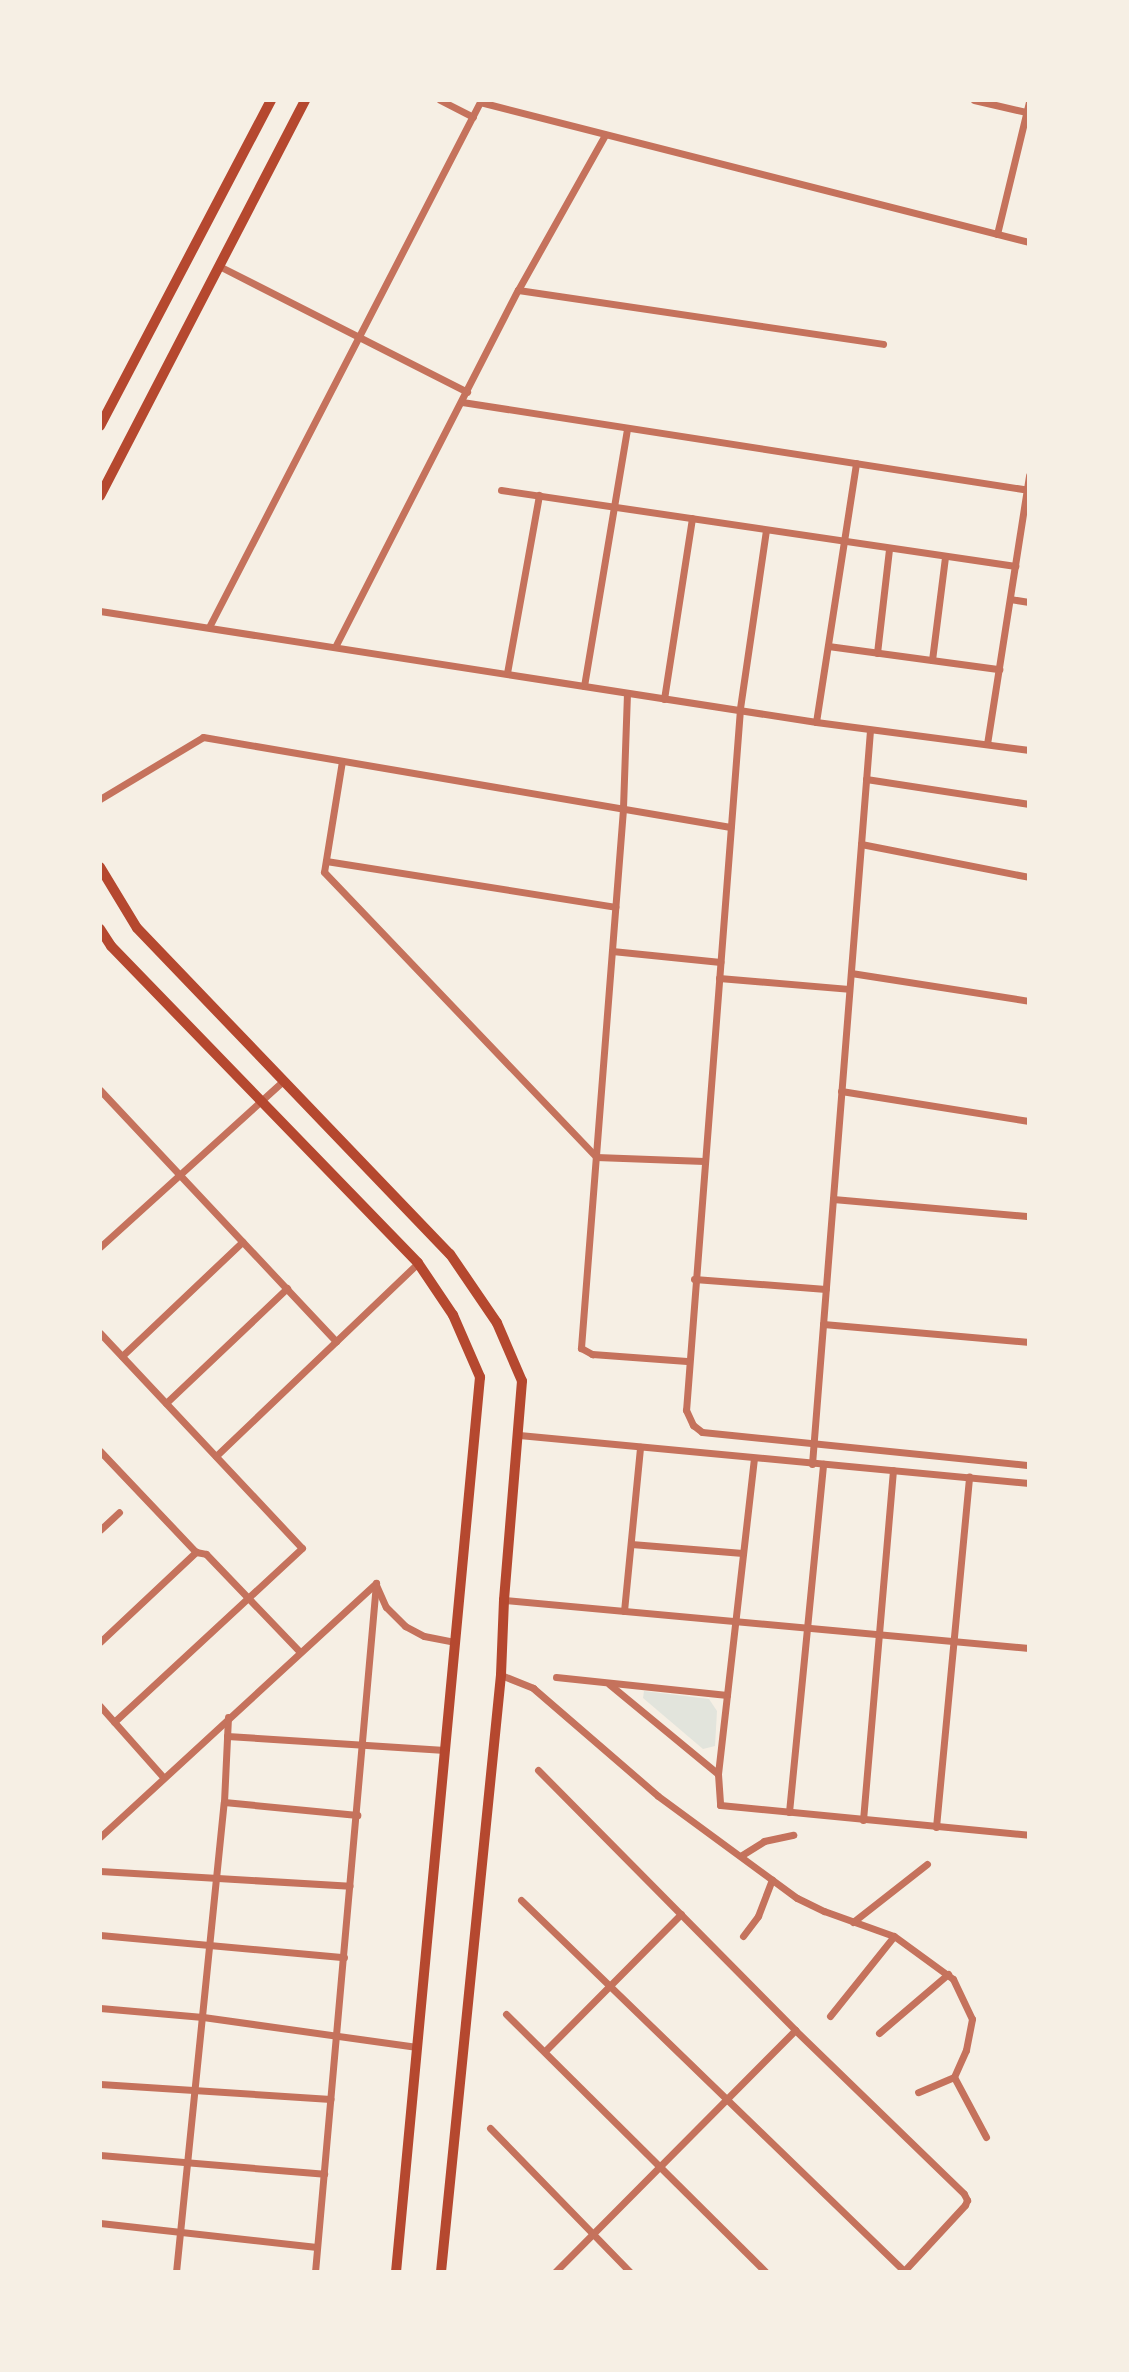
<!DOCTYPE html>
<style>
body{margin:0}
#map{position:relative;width:1129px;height:2372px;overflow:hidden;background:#f6efe4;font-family:"Crimson Pro",serif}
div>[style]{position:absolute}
.green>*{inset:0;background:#e2e4dc}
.minor>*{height:7px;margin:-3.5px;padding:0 3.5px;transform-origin:3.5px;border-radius:3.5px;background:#c5725c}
.secondary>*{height:10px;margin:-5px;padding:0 5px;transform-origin:5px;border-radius:5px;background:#b5482f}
span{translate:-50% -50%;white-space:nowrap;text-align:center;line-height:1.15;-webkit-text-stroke:8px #f6efe4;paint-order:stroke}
.frame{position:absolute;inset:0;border:102px solid #f6efe4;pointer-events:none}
</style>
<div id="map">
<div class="green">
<div style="clip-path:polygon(644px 1691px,709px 1699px,717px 1711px,715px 1746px,703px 1749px,643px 1698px)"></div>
</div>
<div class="minor">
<div style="left:440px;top:100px;width:37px;rotate:27deg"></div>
<div style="left:974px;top:100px;width:53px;rotate:13deg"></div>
<div style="left:480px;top:102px;width:567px;rotate:14.31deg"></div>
<div style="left:997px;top:234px;width:136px;rotate:-76.4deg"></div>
<div style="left:221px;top:267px;width:276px;rotate:26.9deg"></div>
<div style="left:518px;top:290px;width:369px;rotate:8.4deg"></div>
<div style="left:462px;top:402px;width:574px;rotate:8.82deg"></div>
<div style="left:501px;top:490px;width:520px;rotate:8.41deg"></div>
<div style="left:766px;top:530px;width:181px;rotate:98.3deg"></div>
<div style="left:740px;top:709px;width:703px;rotate:94.4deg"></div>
<div style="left:686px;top:1410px;width:17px;rotate:65deg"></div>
<div style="left:693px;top:1425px;width:11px;rotate:38deg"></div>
<div style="left:702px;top:1432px;width:329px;rotate:5.8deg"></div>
<div style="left:1010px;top:599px;width:19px;rotate:9deg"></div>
<div style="left:100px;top:611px;width:725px;rotate:8.81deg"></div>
<div style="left:816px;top:722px;width:215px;rotate:7.5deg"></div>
<div style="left:209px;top:627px;width:593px;rotate:-62.7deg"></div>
<div style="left:336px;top:645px;width:399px;rotate:-62.9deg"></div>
<div style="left:518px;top:290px;width:178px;rotate:-60.7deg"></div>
<div style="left:828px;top:646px;width:173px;rotate:7.7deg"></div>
<div style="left:877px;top:653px;width:105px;rotate:-83.4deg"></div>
<div style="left:932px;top:660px;width:104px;rotate:-82.8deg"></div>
<div style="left:507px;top:673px;width:181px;rotate:-79.8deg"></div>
<div style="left:584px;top:686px;width:261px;rotate:-80.5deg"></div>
<div style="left:627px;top:693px;width:116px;rotate:92deg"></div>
<div style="left:623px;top:809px;width:541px;rotate:94.46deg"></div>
<div style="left:581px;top:1348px;width:13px;rotate:29deg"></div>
<div style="left:592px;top:1354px;width:95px;rotate:4.2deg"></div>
<div style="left:664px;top:699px;width:183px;rotate:-81.2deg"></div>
<div style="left:816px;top:722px;width:262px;rotate:-81.2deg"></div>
<div style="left:987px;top:744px;width:272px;rotate:-81.1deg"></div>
<div style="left:342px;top:761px;width:112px;rotate:99.2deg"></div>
<div style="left:324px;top:872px;width:394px;rotate:46.3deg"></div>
<div style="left:596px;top:1157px;width:108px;rotate:2.1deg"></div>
<div style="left:866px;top:779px;width:165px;rotate:8.7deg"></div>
<div style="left:100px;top:799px;width:120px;rotate:-31deg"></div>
<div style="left:203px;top:737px;width:535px;rotate:9.69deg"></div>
<div style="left:861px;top:844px;width:171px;rotate:11.1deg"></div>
<div style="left:326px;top:861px;width:293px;rotate:9deg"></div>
<div style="left:612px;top:951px;width:109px;rotate:5.8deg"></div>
<div style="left:851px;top:973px;width:180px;rotate:8.9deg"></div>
<div style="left:719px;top:978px;width:130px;rotate:4.8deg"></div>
<div style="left:100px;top:1090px;width:345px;rotate:46.8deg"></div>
<div style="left:841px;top:1091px;width:190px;rotate:9.1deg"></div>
<div style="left:833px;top:1199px;width:197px;rotate:5deg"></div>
<div style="left:100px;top:1247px;width:248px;rotate:-42.2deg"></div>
<div style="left:694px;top:1279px;width:132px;rotate:4.3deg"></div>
<div style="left:823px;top:1324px;width:207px;rotate:5deg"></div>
<div style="left:100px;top:1333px;width:295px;rotate:46.8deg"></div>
<div style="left:302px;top:1548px;width:256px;rotate:137.2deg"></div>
<div style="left:122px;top:1356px;width:166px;rotate:-43.5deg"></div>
<div style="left:166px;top:1403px;width:167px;rotate:-43.5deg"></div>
<div style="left:519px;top:1435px;width:512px;rotate:5.38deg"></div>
<div style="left:100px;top:1451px;width:139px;rotate:46.5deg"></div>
<div style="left:196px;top:1552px;width:10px;rotate:11deg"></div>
<div style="left:206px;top:1554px;width:136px;rotate:46.2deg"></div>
<div style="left:216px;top:1456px;width:279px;rotate:-43.7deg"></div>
<div style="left:754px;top:1458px;width:318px;rotate:96.5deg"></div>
<div style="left:718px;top:1774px;width:31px;rotate:86deg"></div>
<div style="left:720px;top:1805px;width:310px;rotate:5.5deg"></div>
<div style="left:812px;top:1464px;width:736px;rotate:-85.48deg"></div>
<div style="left:100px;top:1530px;width:26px;rotate:-43deg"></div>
<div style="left:631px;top:1544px;width:112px;rotate:4.6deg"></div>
<div style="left:376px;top:1585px;width:24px;rotate:66deg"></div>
<div style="left:386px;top:1607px;width:27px;rotate:45deg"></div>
<div style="left:405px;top:1626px;width:21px;rotate:28deg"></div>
<div style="left:424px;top:1636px;width:32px;rotate:11deg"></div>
<div style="left:504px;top:1600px;width:527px;rotate:5.22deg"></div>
<div style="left:624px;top:1611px;width:165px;rotate:-84.4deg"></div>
<div style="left:100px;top:1642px;width:132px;rotate:-43.2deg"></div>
<div style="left:501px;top:1675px;width:35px;rotate:22deg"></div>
<div style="left:533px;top:1688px;width:165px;rotate:40.8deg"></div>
<div style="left:658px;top:1796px;width:172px;rotate:36.3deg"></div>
<div style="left:797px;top:1898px;width:30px;rotate:26deg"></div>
<div style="left:824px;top:1911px;width:74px;rotate:19.7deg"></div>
<div style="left:894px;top:1936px;width:73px;rotate:36.1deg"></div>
<div style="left:953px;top:1979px;width:44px;rotate:64.6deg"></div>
<div style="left:972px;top:2019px;width:32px;rotate:101deg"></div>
<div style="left:966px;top:2050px;width:30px;rotate:114deg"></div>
<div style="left:954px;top:2077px;width:39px;rotate:157deg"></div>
<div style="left:556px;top:1677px;width:172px;rotate:6deg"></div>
<div style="left:609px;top:1684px;width:141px;rotate:39.5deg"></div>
<div style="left:100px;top:1706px;width:95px;rotate:48.4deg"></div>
<div style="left:227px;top:1736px;width:218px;rotate:3.7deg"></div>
<div style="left:538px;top:1770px;width:366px;rotate:45.3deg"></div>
<div style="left:795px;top:2030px;width:235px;rotate:44.1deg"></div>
<div style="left:964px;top:2194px;width:7px;rotate:63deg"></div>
<div style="left:967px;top:2200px;width:5px;rotate:112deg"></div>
<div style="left:965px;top:2205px;width:91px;rotate:132.8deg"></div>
<div style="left:224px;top:1802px;width:134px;rotate:5.6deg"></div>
<div style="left:789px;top:1812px;width:350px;rotate:-84.4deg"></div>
<div style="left:863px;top:1820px;width:351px;rotate:-85.1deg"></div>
<div style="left:936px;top:1827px;width:352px;rotate:-84.6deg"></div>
<div style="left:100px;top:1837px;width:375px;rotate:-42.6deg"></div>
<div style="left:742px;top:1855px;width:26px;rotate:-32deg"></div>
<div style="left:764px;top:1841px;width:30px;rotate:-12deg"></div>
<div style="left:100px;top:1871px;width:250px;rotate:3.4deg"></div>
<div style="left:521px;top:1900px;width:533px;rotate:44.09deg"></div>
<div style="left:853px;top:1922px;width:94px;rotate:-38.1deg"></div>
<div style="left:100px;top:1935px;width:245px;rotate:5.2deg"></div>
<div style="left:743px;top:1936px;width:25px;rotate:-53deg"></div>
<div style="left:758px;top:1916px;width:39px;rotate:-69deg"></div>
<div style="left:100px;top:2008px;width:103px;rotate:5deg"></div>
<div style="left:203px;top:2017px;width:216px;rotate:8deg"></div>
<div style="left:506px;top:2014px;width:366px;rotate:44.8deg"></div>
<div style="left:830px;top:2016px;width:102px;rotate:-51.3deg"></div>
<div style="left:879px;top:2033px;width:91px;rotate:-40.5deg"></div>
<div style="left:545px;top:2051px;width:193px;rotate:-45.2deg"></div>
<div style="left:954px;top:2077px;width:68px;rotate:61.9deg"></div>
<div style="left:100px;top:2084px;width:231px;rotate:3.7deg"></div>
<div style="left:490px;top:2128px;width:201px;rotate:45.8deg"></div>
<div style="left:100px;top:2155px;width:225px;rotate:4.8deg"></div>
<div style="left:100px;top:2223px;width:218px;rotate:6.3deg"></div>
<div style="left:176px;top:2272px;width:472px;rotate:-84.2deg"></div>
<div style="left:224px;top:1802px;width:85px;rotate:-87.3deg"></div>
<div style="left:315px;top:2272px;width:692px;rotate:-84.94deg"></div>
<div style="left:555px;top:2272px;width:341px;rotate:-45.2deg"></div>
</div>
<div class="secondary">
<div style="left:100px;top:426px;width:368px;rotate:-62.3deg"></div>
<div style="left:100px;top:496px;width:446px;rotate:-62.6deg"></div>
<div style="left:100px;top:867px;width:71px;rotate:58.8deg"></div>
<div style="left:137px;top:928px;width:452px;rotate:46.2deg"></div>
<div style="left:450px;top:1254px;width:83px;rotate:55.7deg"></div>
<div style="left:497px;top:1323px;width:63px;rotate:66.7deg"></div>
<div style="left:522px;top:1381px;width:220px;rotate:94.7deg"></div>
<div style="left:504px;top:1600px;width:75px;rotate:92.3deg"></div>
<div style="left:501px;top:1675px;width:600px;rotate:95.74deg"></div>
<div style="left:100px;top:929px;width:20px;rotate:57deg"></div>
<div style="left:111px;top:946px;width:441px;rotate:45.9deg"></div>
<div style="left:418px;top:1263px;width:63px;rotate:56.1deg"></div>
<div style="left:453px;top:1315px;width:68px;rotate:66.5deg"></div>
<div style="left:480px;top:1377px;width:899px;rotate:95.36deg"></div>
</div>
<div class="frame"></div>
</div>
